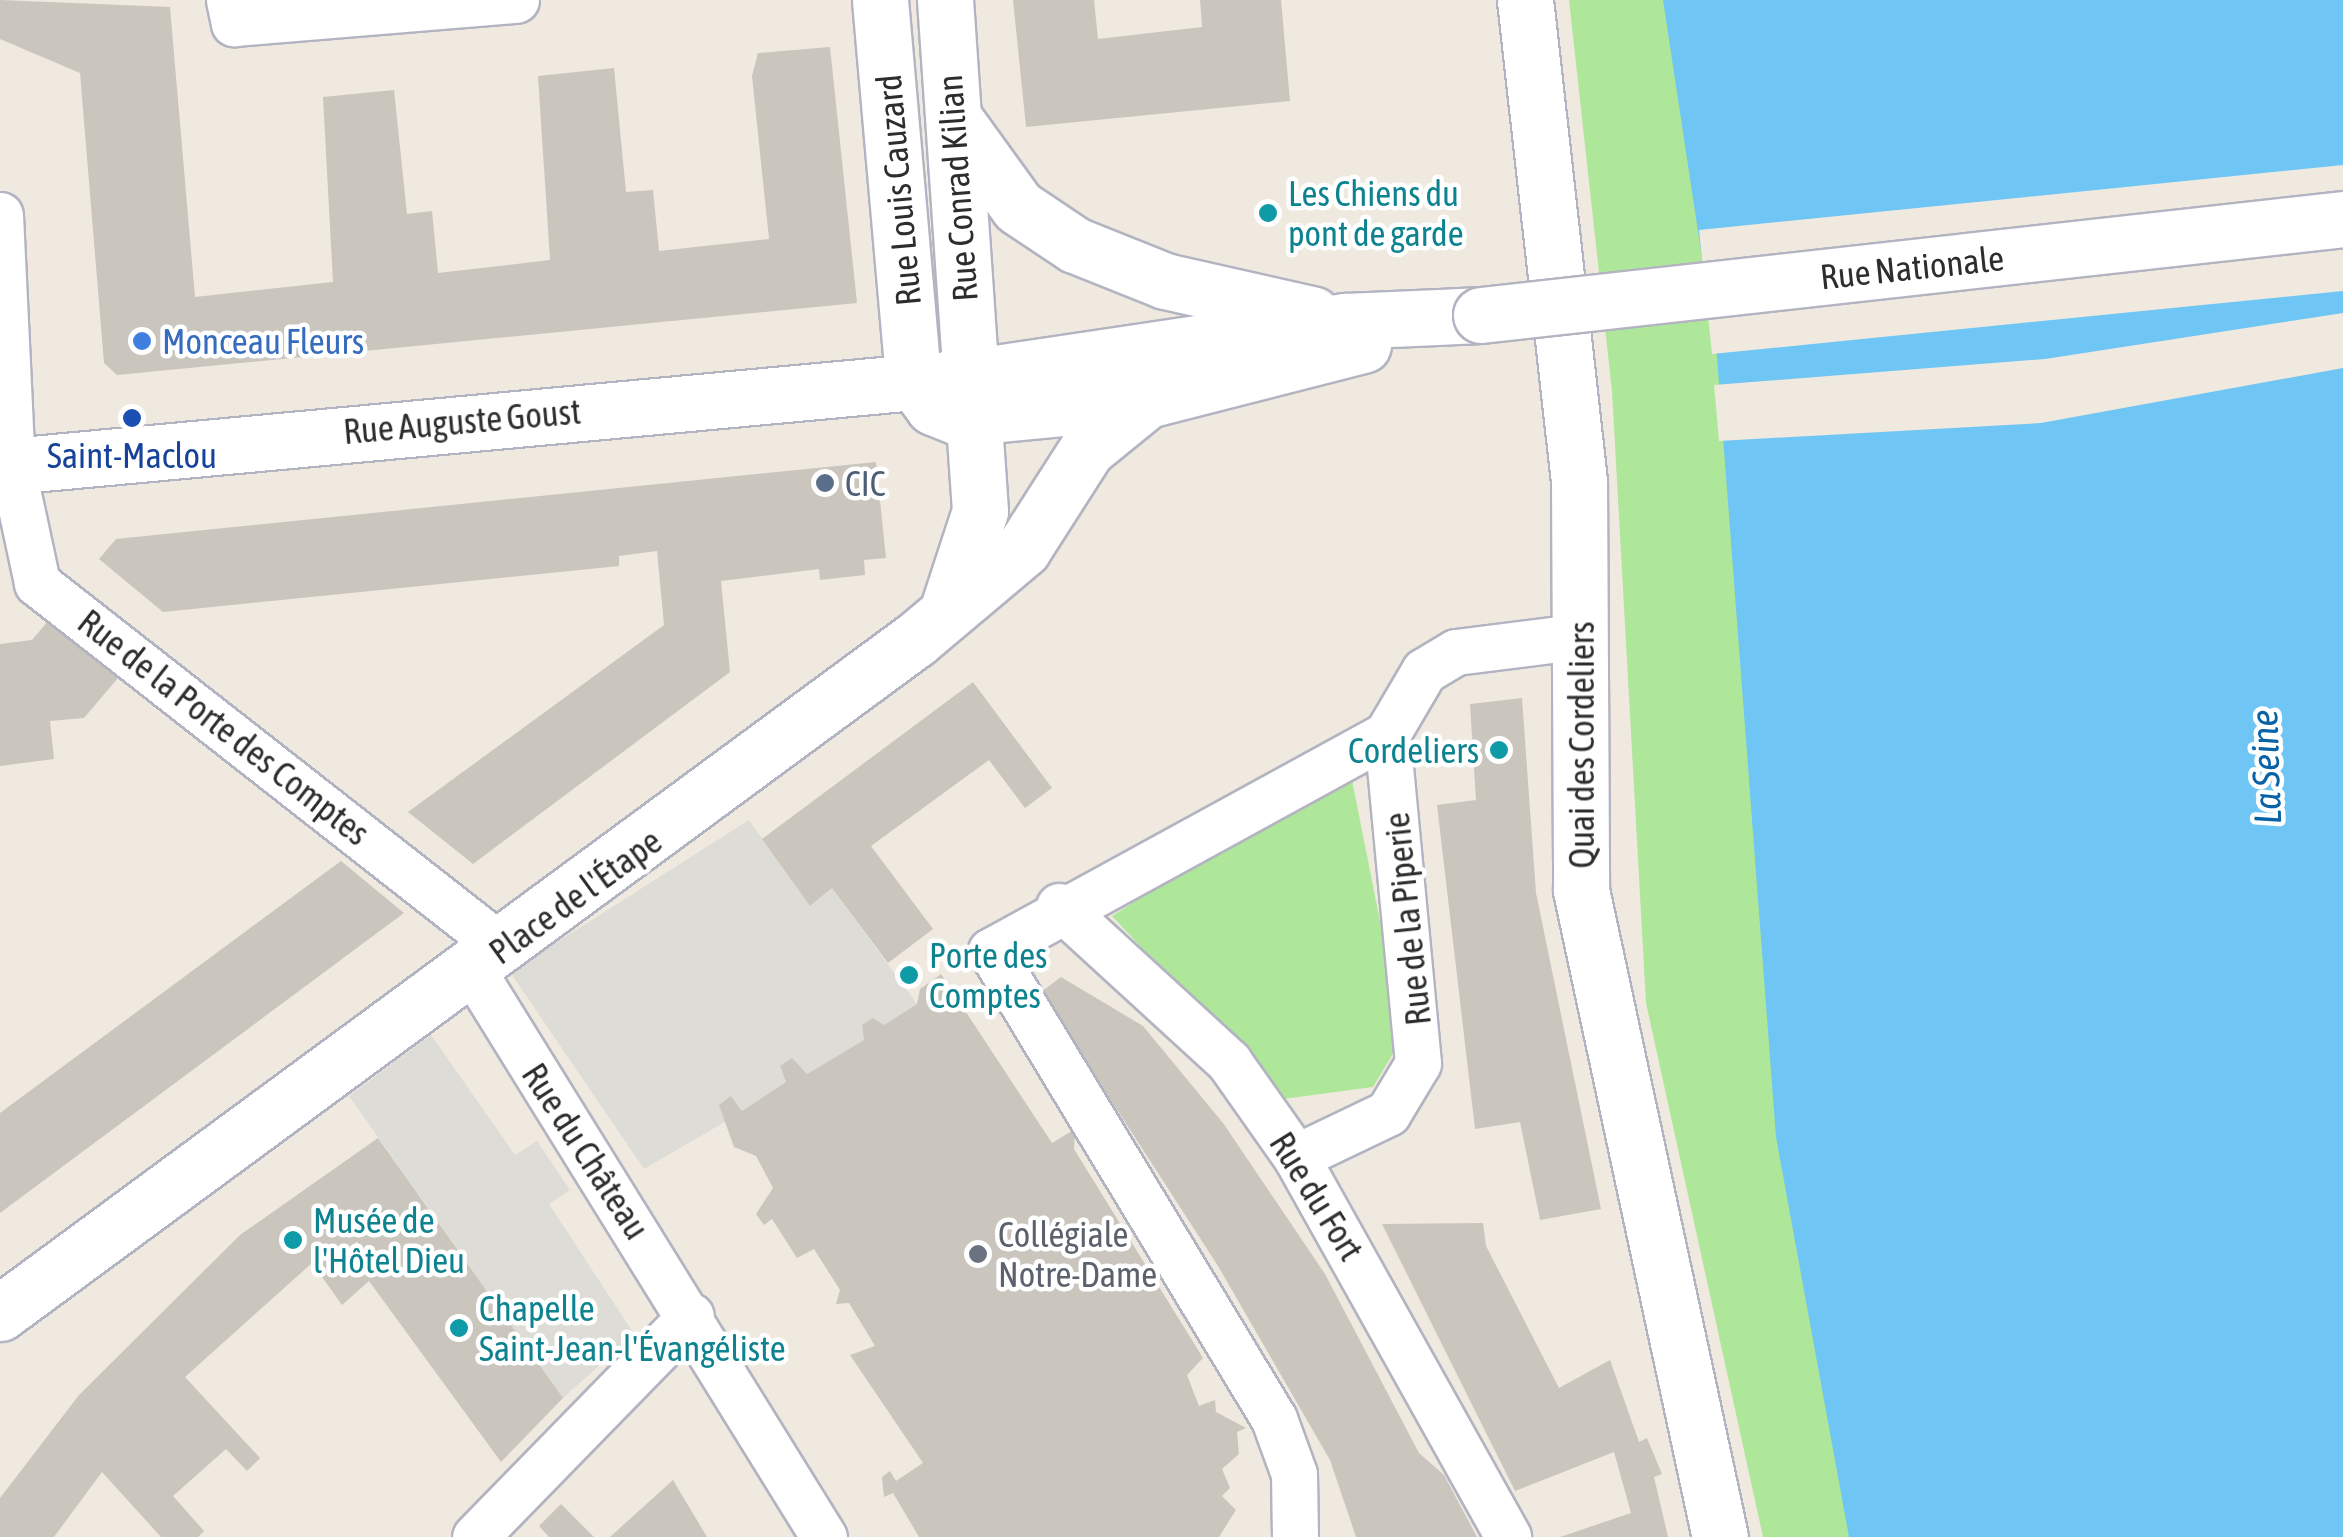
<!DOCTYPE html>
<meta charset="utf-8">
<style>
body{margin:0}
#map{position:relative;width:2343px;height:1537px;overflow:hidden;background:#efe9df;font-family:"Asap Condensed",sans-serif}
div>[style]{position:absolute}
.green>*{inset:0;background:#aee79a}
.plaza>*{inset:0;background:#dedcd6}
.water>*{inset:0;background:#6fc5f4}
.pier>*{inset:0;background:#efe9df}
.building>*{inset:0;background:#cac6be}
.roads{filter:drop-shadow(2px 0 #b3b4c1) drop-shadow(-2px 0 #b3b4c1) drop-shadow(0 2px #b3b4c1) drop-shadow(0 -2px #b3b4c1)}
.minor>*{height:45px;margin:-22.5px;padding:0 22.5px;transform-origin:22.5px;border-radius:22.5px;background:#fff}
.secondary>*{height:55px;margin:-27.5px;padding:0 27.5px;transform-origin:27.5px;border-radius:27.5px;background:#fff}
.bridges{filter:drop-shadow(2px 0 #b3b4c1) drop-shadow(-2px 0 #b3b4c1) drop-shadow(0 2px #b3b4c1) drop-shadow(0 -2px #b3b4c1)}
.secondary-bridge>*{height:55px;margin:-27.5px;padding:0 27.5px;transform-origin:27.5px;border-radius:27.5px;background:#fff}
.dots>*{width:28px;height:28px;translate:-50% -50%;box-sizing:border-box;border:5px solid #fff;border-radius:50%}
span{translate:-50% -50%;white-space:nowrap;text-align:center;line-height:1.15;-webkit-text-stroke:9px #fff;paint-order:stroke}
.street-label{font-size:35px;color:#2d2d2d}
.culture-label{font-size:35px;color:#0d838f}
.left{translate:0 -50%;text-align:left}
.right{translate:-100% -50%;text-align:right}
.shop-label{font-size:35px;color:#366cbe}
.transit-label{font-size:35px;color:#164399}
.service-label{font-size:35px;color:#4e5e75}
.worship-label{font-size:35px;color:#5b616d}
.water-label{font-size:38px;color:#0862a5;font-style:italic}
</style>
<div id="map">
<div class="green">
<div style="clip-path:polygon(1569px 0,1664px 0,1710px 70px,1859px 1537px,1763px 1537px,1646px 1003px,1612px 391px)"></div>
<div style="clip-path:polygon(1349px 765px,1403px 1037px,1373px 1087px,1283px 1099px,1112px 916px)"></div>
</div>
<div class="plaza">
<div style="clip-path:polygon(749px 820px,810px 906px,832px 888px,917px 1004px,884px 1025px,872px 1018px,864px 1040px,807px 1074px,792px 1059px,780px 1067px,786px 1082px,742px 1111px,731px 1096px,720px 1105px,728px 1120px,644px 1169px,510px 972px)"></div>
<div style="clip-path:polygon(431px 1035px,515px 1155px,537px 1141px,570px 1190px,549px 1204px,634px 1334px,563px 1398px,349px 1096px)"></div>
</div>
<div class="water">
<div style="clip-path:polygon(1663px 0,2343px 0,2343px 1537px,1849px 1537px,1776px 1137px,1717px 357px)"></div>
</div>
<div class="pier">
<div style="clip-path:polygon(2343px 165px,2343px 291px,1712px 354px,1699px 230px)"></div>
<div style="clip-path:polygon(2343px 313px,2343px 368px,2041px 423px,1719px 441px,1714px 385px,2045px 359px)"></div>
</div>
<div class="building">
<div style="clip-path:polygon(0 0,170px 7px,195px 297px,333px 282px,323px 97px,394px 90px,407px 214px,432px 211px,438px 273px,550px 260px,538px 76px,614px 68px,626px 192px,653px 190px,659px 251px,769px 239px,752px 76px,758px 53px,830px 47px,857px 303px,117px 375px,104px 363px,80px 73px,0 39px)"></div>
<div style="clip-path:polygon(1013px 0,1094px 0,1098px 39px,1202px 27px,1200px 0,1281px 0,1290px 101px,1026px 127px)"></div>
<div style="clip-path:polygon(876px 462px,886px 558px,864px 560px,865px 575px,820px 580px,819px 569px,721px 581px,730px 672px,473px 864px,408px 812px,664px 625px,657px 551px,619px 556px,619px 566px,163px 612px,99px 559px,116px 539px)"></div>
<div style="clip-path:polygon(49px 620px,118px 678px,84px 718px,50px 721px,54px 759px,0 766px,0 644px,32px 640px)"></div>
<div style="clip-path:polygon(973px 682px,1052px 788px,1025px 808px,989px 760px,871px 846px,933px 929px,888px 963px,832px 888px,810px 906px,762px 839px)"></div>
<div style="clip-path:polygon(1522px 698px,1536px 893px,1601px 1209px,1540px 1220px,1520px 1122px,1475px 1129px,1437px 805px,1476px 800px,1470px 704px)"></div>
<div style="clip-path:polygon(341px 861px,404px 913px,0 1213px,0 1113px)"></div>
<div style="clip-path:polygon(941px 974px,1052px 1143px,1075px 1129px,1074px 1149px,1203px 1358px,1187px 1375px,1199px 1406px,1215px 1400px,1216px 1412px,1246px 1428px,1237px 1432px,1239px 1454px,1222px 1469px,1230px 1488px,1222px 1496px,1236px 1510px,1219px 1537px,919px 1537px,893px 1493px,884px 1497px,882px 1477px,890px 1471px,896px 1481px,923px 1463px,850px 1355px,875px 1346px,849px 1303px,836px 1304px,840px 1290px,814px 1249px,797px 1258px,772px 1219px,764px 1225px,756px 1214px,773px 1188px,756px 1156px,734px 1147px,719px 1105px,731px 1096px,742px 1111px,786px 1082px,780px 1066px,792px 1058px,807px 1074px,864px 1040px,862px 1025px,873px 1018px,884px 1025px,917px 1004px,920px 989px)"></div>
<div style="clip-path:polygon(1061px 977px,1143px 1026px,1223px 1123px,1325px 1274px,1419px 1453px,1444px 1475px,1477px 1537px,1356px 1537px,1330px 1460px,1218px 1266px,1041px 992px)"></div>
<div style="clip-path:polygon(378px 1138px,563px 1398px,501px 1462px,369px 1281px,342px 1305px,312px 1263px,185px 1377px,260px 1458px,247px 1471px,226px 1449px,173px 1496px,204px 1531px,198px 1537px,161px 1537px,102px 1472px,54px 1537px,0 1537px,0 1498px,79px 1395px,240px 1235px)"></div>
<div style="clip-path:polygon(1483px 1223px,1486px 1246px,1559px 1388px,1610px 1360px,1639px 1442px,1647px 1438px,1662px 1474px,1654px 1477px,1668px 1537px,1560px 1537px,1631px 1513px,1614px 1452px,1515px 1491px,1382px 1224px)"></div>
<div style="clip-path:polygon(673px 1480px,707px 1537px,610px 1537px)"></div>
<div style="clip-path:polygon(561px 1504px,594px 1537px,549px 1537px,539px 1526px)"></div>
</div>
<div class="roads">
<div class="minor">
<div style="left:229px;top:0;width:24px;rotate:78deg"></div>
<div style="left:234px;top:23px;width:283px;rotate:-4.7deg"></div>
<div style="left:0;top:215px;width:251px;rotate:87.3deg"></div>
<div style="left:12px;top:466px;width:120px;rotate:77.9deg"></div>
<div style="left:37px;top:583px;width:592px;rotate:38.07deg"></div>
<div style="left:1059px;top:906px;width:231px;rotate:42.5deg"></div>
<div style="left:1229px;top:1062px;width:116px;rotate:54.8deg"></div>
<div style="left:1296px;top:1157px;width:435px;rotate:60.8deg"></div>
<div style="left:473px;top:971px;width:666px;rotate:58.2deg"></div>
<div style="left:1296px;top:1157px;width:102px;rotate:-25.6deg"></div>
<div style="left:1388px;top:1113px;width:58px;rotate:-59deg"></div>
<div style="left:1418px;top:1063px;width:330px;rotate:-95.4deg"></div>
<div style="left:475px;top:1537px;width:309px;rotate:-45.7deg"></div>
<div style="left:1295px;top:1537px;width:63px;rotate:-90.9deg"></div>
<div style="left:1294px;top:1474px;width:59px;rotate:-110deg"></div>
<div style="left:1274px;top:1419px;width:547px;rotate:-121.16deg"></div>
<div style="left:991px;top:951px;width:452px;rotate:-28.7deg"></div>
<div style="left:1387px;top:734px;width:73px;rotate:-59.6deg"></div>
<div style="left:1424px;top:671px;width:37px;rotate:-31deg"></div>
<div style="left:1456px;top:652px;width:128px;rotate:-7.2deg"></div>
</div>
<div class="secondary">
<div style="left:880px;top:0;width:381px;rotate:85deg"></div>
<div style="left:913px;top:380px;width:34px;rotate:53deg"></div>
<div style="left:933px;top:407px;width:29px;rotate:22deg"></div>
<div style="left:960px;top:418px;width:188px;rotate:-5.5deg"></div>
<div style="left:1147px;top:400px;width:223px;rotate:-14.3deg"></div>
<div style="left:945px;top:0;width:512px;rotate:86.08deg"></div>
<div style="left:980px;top:511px;width:100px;rotate:108.1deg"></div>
<div style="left:1525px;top:0;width:485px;rotate:83.6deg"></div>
<div style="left:1579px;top:482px;width:408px;rotate:89.7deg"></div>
<div style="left:1581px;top:890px;width:662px;rotate:77.88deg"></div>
<div style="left:955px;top:120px;width:107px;rotate:54.1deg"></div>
<div style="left:1018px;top:207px;width:69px;rotate:33.7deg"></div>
<div style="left:1075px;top:245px;width:97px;rotate:21.8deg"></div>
<div style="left:1165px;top:281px;width:151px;rotate:12.7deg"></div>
<div style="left:0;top:467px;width:973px;rotate:-5.31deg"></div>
<div style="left:969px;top:377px;width:380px;rotate:-8.5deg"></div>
<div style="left:1345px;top:321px;width:136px;rotate:-2.5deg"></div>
<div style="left:0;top:1313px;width:1136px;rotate:-36.34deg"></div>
<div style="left:915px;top:640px;width:141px;rotate:-40.1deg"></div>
<div style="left:1023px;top:549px;width:119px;rotate:-57.4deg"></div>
<div style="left:1087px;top:449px;width:77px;rotate:-39.2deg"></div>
</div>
</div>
<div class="bridges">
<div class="secondary-bridge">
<div style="left:1481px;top:315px;width:867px;rotate:-6.35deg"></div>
</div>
</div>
<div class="dots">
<div style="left:1268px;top:213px;background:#0f9aa8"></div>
<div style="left:142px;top:341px;background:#3f7fe0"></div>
<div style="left:132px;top:418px;background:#1a4fb4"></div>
<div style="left:825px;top:483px;background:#5c6f8a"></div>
<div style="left:1499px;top:750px;background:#0f9aa8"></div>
<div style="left:909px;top:975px;background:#0f9aa8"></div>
<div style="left:293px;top:1240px;background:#0f9aa8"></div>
<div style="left:978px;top:1254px;background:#6b7280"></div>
<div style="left:459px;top:1328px;background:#0f9aa8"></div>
</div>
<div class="street-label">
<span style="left:957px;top:188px;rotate:-94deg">Rue Conrad Kilian</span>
<span style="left:898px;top:190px;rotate:-95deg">Rue Louis Cauzard</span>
<span style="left:1912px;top:267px;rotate:-6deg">Rue Nationale</span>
<span style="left:462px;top:421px;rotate:-5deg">Rue Auguste Goust</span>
<span style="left:224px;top:727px;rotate:38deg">Rue de la Porte des Comptes</span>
<span style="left:1581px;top:745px;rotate:-90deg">Quai des Cordeliers</span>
<span style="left:575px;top:896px;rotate:-36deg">Place de l'Étape</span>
<span style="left:1407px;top:919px;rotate:-96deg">Rue de la Piperie</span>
<span style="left:586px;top:1151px;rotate:57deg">Rue du Château</span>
<span style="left:1317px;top:1196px;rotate:58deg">Rue du Fort</span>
</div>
<div class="culture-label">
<span class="left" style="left:1288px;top:213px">Les Chiens du<br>pont de garde</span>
<span class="right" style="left:1479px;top:750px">Cordeliers</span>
<span class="left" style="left:929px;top:975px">Porte des<br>Comptes</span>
<span class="left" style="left:313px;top:1240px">Musée de<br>l'Hôtel Dieu</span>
<span class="left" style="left:479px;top:1328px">Chapelle<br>Saint-Jean-l'Évangéliste</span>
</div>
<div class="shop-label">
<span class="left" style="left:162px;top:341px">Monceau Fleurs</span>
</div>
<div class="transit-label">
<span style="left:132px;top:455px">Saint-Maclou</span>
</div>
<div class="service-label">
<span class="left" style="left:845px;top:483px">CIC</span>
</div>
<div class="worship-label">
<span class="left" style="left:998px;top:1254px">Collégiale<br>Notre-Dame</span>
</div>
<div class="water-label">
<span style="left:2266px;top:767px;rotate:-92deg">La Seine</span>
</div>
</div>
